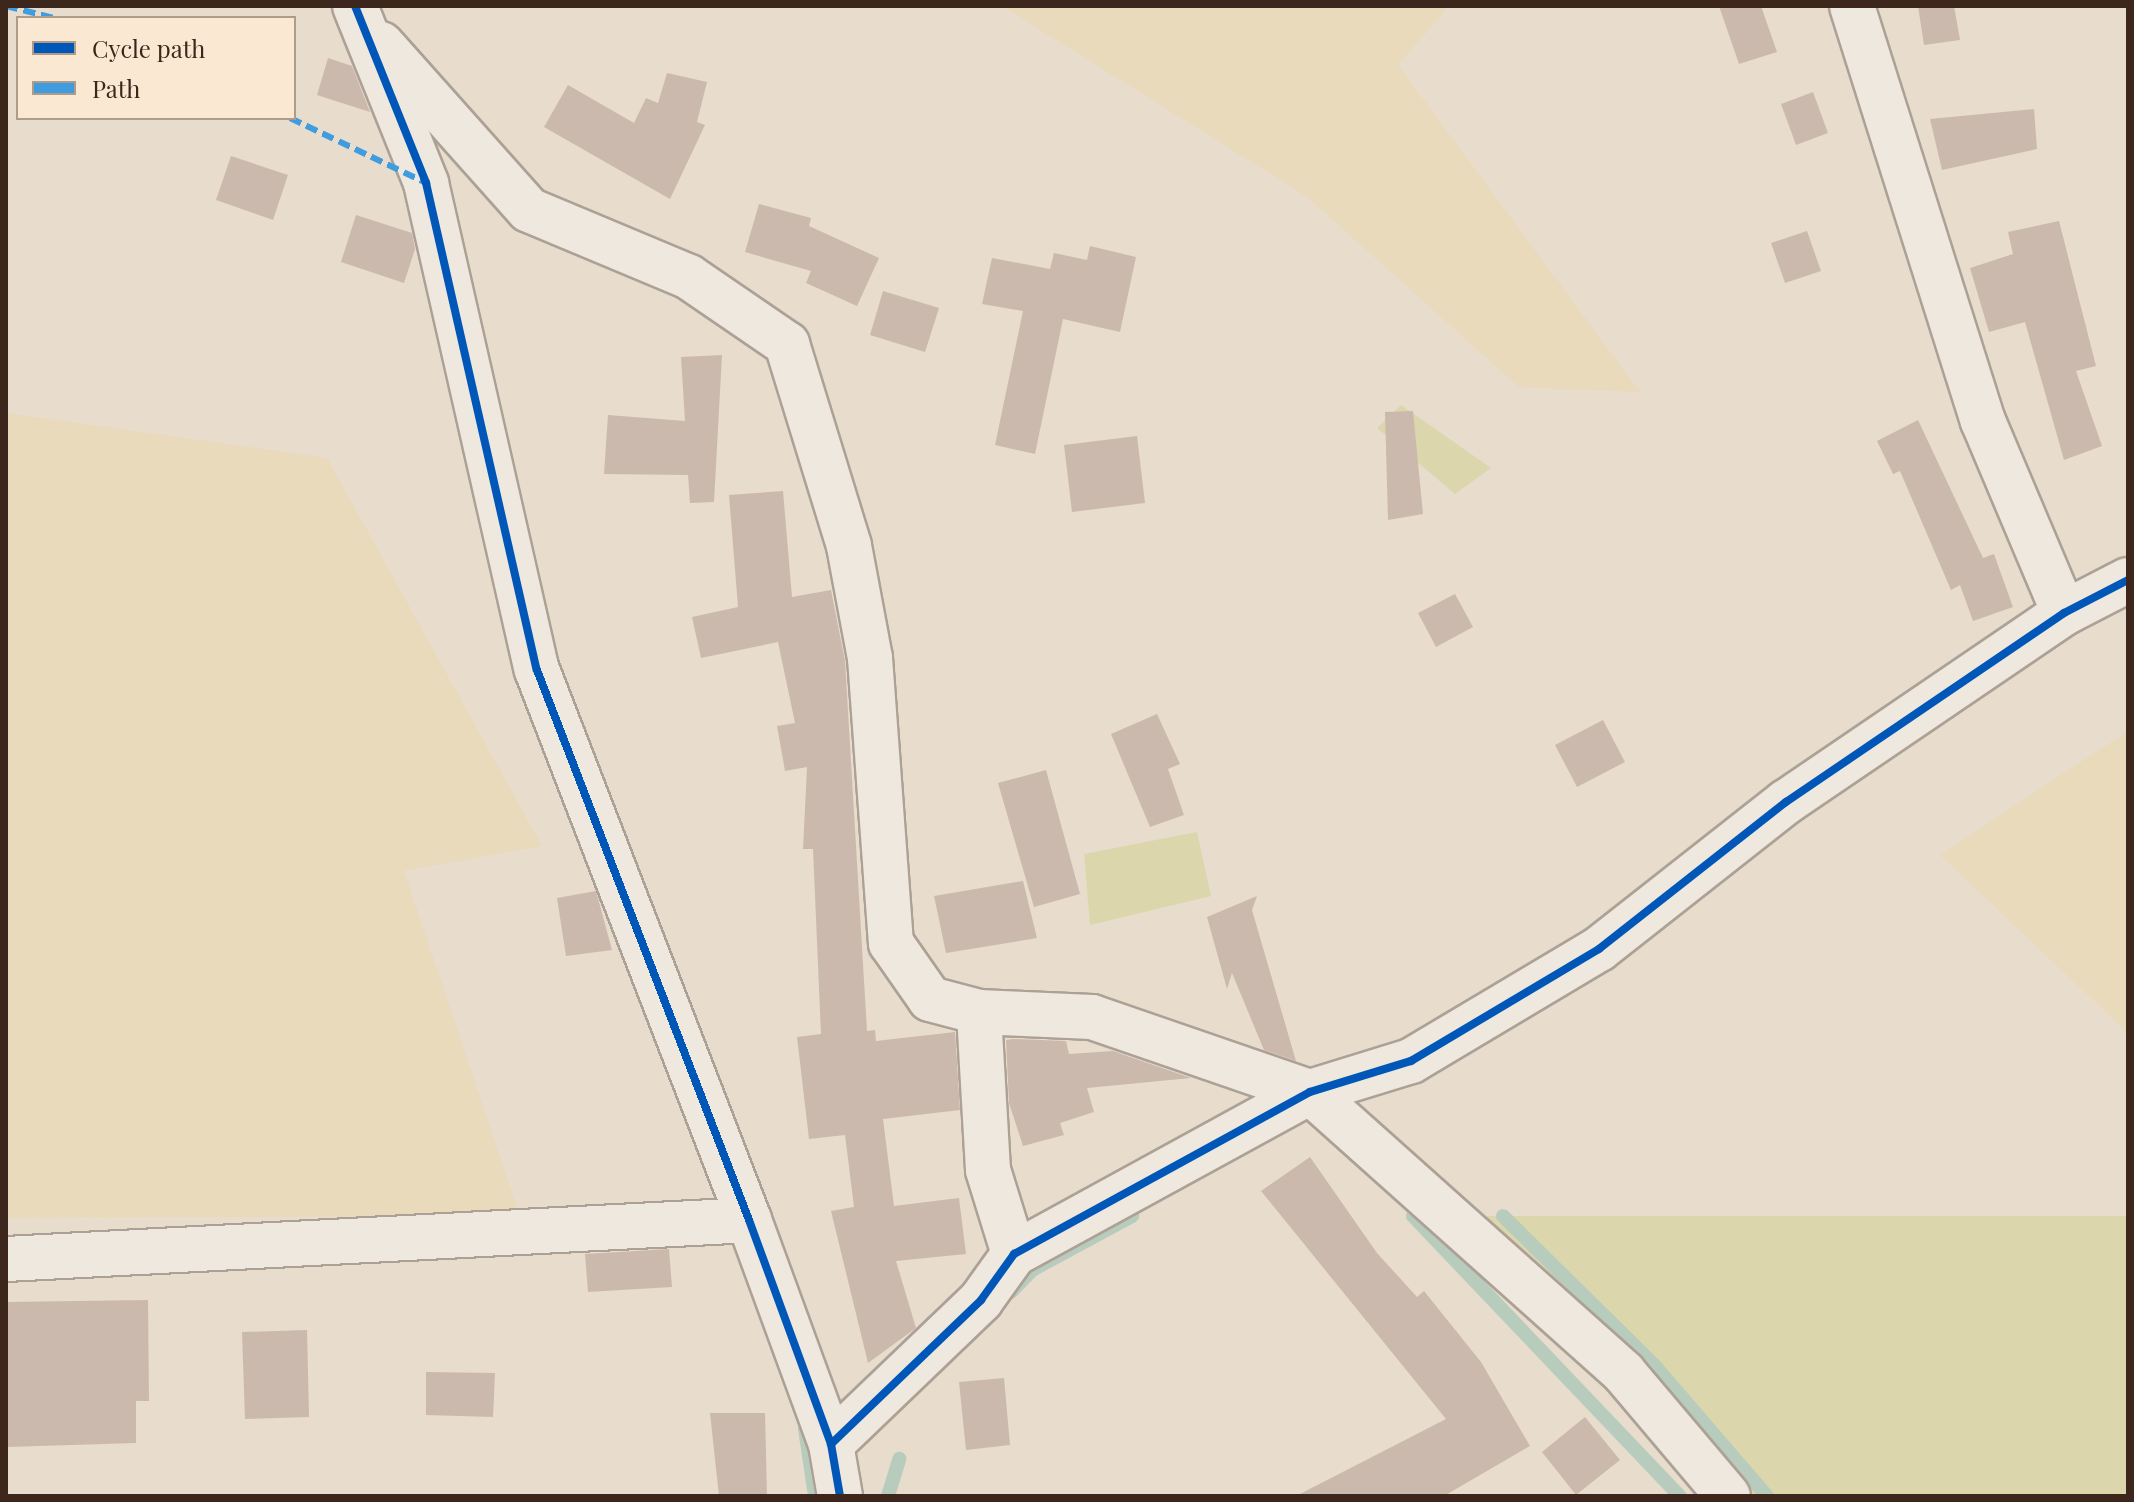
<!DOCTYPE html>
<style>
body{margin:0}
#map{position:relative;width:2134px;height:1502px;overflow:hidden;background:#e8dccc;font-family:"Playfair Display",serif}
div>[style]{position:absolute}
.farmland>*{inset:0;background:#e9dabb}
.green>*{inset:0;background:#dcd6ad}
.stream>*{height:14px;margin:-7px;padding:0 7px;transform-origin:7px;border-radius:7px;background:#b8ccbd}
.building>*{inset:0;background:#ccb9ad}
.roads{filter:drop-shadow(2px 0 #ada196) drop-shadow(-2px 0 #ada196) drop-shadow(0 2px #ada196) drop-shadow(0 -2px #ada196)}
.minor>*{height:44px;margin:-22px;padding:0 22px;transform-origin:22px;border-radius:22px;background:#efe8df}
.quiet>*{height:6px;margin-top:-3px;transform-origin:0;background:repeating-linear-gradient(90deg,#3f9cdf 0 12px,transparent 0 18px)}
.cycleway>*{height:8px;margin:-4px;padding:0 4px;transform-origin:4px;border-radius:4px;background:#0057b8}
span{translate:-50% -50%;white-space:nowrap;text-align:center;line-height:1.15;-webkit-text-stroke:7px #fae8d2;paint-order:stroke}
.frame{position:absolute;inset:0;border:8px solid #3d271c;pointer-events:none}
.legend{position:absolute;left:16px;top:16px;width:280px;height:104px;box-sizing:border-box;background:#fae8d2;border:2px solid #ae9b89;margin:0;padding:10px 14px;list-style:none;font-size:24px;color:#3d271c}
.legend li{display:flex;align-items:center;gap:16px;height:40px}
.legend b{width:40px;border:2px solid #ae9b89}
</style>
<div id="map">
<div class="farmland">
<div style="clip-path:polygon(1002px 6px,1449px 6px,1398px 65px,1640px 392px,1519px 387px,1306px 196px)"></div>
<div style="clip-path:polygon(6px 413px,327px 458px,542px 846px,404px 871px,520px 1216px,6px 1218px)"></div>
<div style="clip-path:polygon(2128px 731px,2128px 1033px,1940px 855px)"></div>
</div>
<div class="green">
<div style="clip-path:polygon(1401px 405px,1491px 468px,1455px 494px,1377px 428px)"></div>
<div style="clip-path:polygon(1197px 832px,1211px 896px,1090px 925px,1084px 854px)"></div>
<div style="clip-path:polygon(1454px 1216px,2128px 1216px,2128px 1496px,1728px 1496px)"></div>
</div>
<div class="stream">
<div style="left:1413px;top:1216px;width:387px;rotate:46.4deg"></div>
<div style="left:1503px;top:1216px;width:214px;rotate:44.6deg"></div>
<div style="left:1655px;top:1366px;width:172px;rotate:49.3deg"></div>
<div style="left:1011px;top:1292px;width:30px;rotate:-46deg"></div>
<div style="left:1032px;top:1270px;width:114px;rotate:-28.4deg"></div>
<div style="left:805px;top:1429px;width:68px;rotate:81.5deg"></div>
<div style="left:888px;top:1496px;width:39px;rotate:-73deg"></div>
</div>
<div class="building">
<div style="clip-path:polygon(1719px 6px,1761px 6px,1777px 52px,1739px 64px)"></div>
<div style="clip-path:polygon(1918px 6px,1954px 6px,1960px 40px,1924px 45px)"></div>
<div style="clip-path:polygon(328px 58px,352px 66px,370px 112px,317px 95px)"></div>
<div style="clip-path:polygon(667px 73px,707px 82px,697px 122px,705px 125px,670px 199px,544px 127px,568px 85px,634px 123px,646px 98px,658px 103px)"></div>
<div style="clip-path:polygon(1813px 92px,1828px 133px,1796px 145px,1781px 104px)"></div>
<div style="clip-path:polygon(2034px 109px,2037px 149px,1942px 170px,1930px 119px)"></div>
<div style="clip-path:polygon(231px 156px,288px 175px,273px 220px,216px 200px)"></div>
<div style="clip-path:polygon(759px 204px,811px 218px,809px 226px,879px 258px,857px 306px,806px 283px,811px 271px,745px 252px)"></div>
<div style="clip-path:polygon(356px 215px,412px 233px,415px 249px,404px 283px,341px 262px)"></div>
<div style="clip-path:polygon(2059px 221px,2096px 366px,2076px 371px,2102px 446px,2064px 460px,2025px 322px,1989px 332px,1970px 268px,2013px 254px,2008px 232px)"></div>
<div style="clip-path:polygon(1807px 231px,1821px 271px,1785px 283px,1771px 243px)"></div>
<div style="clip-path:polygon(1090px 246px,1136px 257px,1120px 332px,1063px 319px,1035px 454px,995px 445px,1023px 311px,982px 304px,992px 258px,1050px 269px,1054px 253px,1087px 260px)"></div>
<div style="clip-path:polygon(883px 291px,939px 308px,925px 352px,870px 335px)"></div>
<div style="clip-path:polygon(722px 355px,714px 502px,690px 503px,688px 475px,604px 474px,608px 415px,685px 421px,681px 357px)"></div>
<div style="clip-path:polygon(1413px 411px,1423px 514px,1388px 520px,1385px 412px)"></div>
<div style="clip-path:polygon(1918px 420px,1983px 558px,1994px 554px,2013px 607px,1973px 621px,1960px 585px,1951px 590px,1900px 471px,1893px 474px,1877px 441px)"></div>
<div style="clip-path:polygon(1137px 436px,1145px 503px,1072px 512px,1064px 445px)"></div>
<div style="clip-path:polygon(783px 491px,792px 597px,831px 590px,845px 661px,867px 1031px,875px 1030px,876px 1041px,955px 1032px,960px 1110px,883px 1119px,894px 1206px,959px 1198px,966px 1254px,896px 1261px,916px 1328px,868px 1363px,831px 1211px,854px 1207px,845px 1135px,809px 1139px,797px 1037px,821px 1034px,813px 849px,803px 849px,807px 767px,785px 771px,777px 726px,795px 723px,778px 642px,701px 658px,692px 617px,738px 607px,729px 495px)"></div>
<div style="clip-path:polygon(1455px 594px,1473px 627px,1436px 647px,1418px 613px)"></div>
<div style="clip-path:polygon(1157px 714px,1180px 764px,1168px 769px,1184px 815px,1150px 827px,1111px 734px)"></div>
<div style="clip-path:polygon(1603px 720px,1625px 762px,1577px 787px,1555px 745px)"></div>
<div style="clip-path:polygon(1046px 770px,1080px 894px,1034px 907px,998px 783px)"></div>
<div style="clip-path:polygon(1023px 881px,1037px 938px,946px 953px,934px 896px)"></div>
<div style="clip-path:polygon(596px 891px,612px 950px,566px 956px,557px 898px)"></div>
<div style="clip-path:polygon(1257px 896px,1252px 910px,1296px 1061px,1264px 1050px,1232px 973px,1227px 989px,1207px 917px)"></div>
<div style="clip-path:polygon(1013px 1039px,1066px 1041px,1069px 1054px,1113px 1051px,1191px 1078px,1087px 1088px,1094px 1112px,1060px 1123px,1064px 1135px,1023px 1146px,1009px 1103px,1006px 1040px)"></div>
<div style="clip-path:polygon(1310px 1157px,1377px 1253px,1417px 1297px,1424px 1291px,1481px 1362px,1530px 1446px,1444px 1496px,1296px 1496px,1446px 1419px,1261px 1191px)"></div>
<div style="clip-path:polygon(669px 1249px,672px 1287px,588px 1292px,585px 1254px)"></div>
<div style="clip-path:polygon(148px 1300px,149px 1401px,136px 1401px,136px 1443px,7px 1447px,6px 1302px)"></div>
<div style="clip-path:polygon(307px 1330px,309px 1417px,245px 1419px,242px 1332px)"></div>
<div style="clip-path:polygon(426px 1372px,495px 1373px,493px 1417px,426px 1415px)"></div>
<div style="clip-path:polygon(1004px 1378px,1010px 1445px,966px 1450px,959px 1382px)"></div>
<div style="clip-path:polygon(710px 1413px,765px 1413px,767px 1496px,719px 1496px)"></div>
<div style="clip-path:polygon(1585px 1417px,1620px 1460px,1576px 1495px,1542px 1452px)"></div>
</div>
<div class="roads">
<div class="minor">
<div style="left:355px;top:6px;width:191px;rotate:68.1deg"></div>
<div style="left:426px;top:183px;width:499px;rotate:77.2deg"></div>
<div style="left:537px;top:670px;width:589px;rotate:68.92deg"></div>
<div style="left:749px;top:1220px;width:239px;rotate:69.9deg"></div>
<div style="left:831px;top:1444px;width:53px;rotate:80.2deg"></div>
<div style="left:1852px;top:6px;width:435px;rotate:72.5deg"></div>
<div style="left:1983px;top:421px;width:208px;rotate:67.1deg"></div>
<div style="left:381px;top:44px;width:222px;rotate:48.3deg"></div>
<div style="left:529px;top:210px;width:173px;rotate:22.7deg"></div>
<div style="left:689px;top:277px;width:119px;rotate:34.4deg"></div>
<div style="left:787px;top:344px;width:211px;rotate:72.9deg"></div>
<div style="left:849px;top:546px;width:114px;rotate:79.4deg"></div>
<div style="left:870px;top:658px;width:286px;rotate:85.8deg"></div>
<div style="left:891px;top:943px;width:68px;rotate:55.1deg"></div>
<div style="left:930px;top:999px;width:51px;rotate:14.9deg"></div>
<div style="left:1014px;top:1254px;width:88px;rotate:-107.2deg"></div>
<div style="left:988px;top:1170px;width:158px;rotate:-93.3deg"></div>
<div style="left:979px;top:1012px;width:113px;rotate:2.5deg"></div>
<div style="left:1092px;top:1017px;width:231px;rotate:19deg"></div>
<div style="left:1310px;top:1092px;width:421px;rotate:41.8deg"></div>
<div style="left:1624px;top:1373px;width:161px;rotate:49.8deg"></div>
<div style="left:6px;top:1259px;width:744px;rotate:-3deg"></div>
<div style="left:831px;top:1444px;width:208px;rotate:-43.8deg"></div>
<div style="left:981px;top:1300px;width:57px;rotate:-54.3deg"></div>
<div style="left:1014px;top:1254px;width:337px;rotate:-28.7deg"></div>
<div style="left:1310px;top:1092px;width:106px;rotate:-17.1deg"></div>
<div style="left:1411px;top:1061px;width:219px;rotate:-30.8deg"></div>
<div style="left:1599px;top:949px;width:238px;rotate:-38.2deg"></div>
<div style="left:1786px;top:802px;width:336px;rotate:-34.2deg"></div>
<div style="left:2064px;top:613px;width:72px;rotate:-27.3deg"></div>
</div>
</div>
<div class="quiet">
<div style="left:6px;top:6px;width:49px;rotate:14deg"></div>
<div style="left:290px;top:118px;width:151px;rotate:25.5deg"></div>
</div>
<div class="cycleway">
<div style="left:355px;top:6px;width:191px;rotate:68.1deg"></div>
<div style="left:426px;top:183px;width:499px;rotate:77.2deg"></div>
<div style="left:537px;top:670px;width:589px;rotate:68.92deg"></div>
<div style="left:749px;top:1220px;width:239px;rotate:69.9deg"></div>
<div style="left:831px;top:1444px;width:53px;rotate:80.2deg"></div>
<div style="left:831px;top:1444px;width:208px;rotate:-43.8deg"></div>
<div style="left:981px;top:1300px;width:57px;rotate:-54.3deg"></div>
<div style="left:1014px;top:1254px;width:337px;rotate:-28.7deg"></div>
<div style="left:1310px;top:1092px;width:106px;rotate:-17.1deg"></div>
<div style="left:1411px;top:1061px;width:219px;rotate:-30.8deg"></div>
<div style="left:1599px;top:949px;width:238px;rotate:-38.2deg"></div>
<div style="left:1786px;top:802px;width:336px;rotate:-34.2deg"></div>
<div style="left:2064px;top:613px;width:72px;rotate:-27.3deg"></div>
</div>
<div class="frame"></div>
<ul class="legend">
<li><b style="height:10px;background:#0057b8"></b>Cycle path</li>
<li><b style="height:10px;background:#3f9cdf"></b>Path</li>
</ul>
</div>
